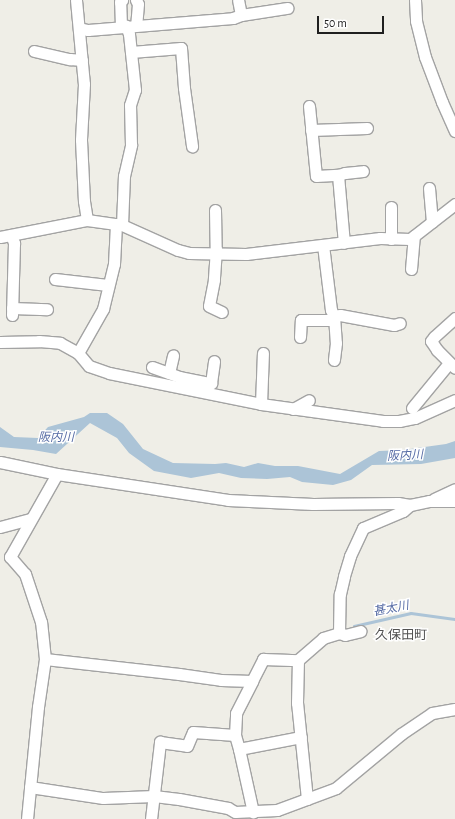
<!DOCTYPE html>
<meta charset="utf-8">
<style>
body{margin:0}
#map{position:relative;width:455px;height:819px;overflow:hidden;background:#efeee7;font-family:"Alegreya Sans","Noto Sans JP",sans-serif}
div>[style]{position:absolute}
.water>*{inset:0;background:#acc4d7}
.stream>*{height:2.5px;margin:-1.25px;padding:0 1.25px;transform-origin:1.25px;border-radius:1.25px;background:#acc4d7}
.roads{filter:drop-shadow(1px 0 #a3a3a3) drop-shadow(-1px 0 #a3a3a3) drop-shadow(0 1px #a3a3a3) drop-shadow(0 -1px #a3a3a3)}
.minor>*{height:11px;margin:-5.5px;padding:0 5.5px;transform-origin:5.5px;border-radius:5.5px;background:#fff}
span{translate:-50% -50%;white-space:nowrap;text-align:center;line-height:1.15;-webkit-text-stroke:3px #fff;paint-order:stroke}
.water-label{font-size:12px;color:#566ba5;font-style:italic}
.quarter-label{font-size:13px;color:#525252}
.scale{position:absolute;left:317px;top:16px;width:67px;height:18px;box-sizing:border-box;border:2px solid #1f1f1f;border-top:0;padding-left:5px;font-size:12px;line-height:14px;white-space:nowrap;color:#1f1f1f;-webkit-text-stroke:3px #fff;paint-order:stroke}
</style>
<div id="map">
<div class="water">
<div style="clip-path:polygon(90px 413px,107px 413px,123px 424px,143px 449px,173px 463px,215px 464px,226px 463px,244px 467px,258px 463px,275px 466px,298px 466px,340px 474px,379px 451px,403px 450px,446px 444px,455px 441px,455px 458px,421px 464px,372px 465px,351px 480px,333px 485px,302px 482px,290px 477px,267px 479px,241px 478px,219px 473px,191px 478px,154px 471px,129px 453px,117px 438px,90px 423px,56px 454px,33px 450px,0 447px,0 427px,14px 437px,38px 438px,48px 427px,84px 417px)"></div>
</div>
<div class="stream">
<div style="left:354px;top:626px;width:58px;rotate:-12.8deg"></div>
<div style="left:411px;top:613px;width:44px;rotate:7.8deg"></div>
</div>
<div class="roads">
<div class="minor">
<div style="left:76px;top:0;width:84px;rotate:84.6deg"></div>
<div style="left:84px;top:84px;width:56px;rotate:93.1deg"></div>
<div style="left:81px;top:140px;width:61px;rotate:87.2deg"></div>
<div style="left:84px;top:201px;width:19px;rotate:81deg"></div>
<div style="left:136px;top:0;width:4px;rotate:63deg"></div>
<div style="left:138px;top:4px;width:21px;rotate:95deg"></div>
<div style="left:415px;top:0;width:21px;rotate:87deg"></div>
<div style="left:416px;top:21px;width:37px;rotate:76deg"></div>
<div style="left:425px;top:57px;width:48px;rotate:69.3deg"></div>
<div style="left:442px;top:102px;width:32px;rotate:66deg"></div>
<div style="left:241px;top:15px;width:47px;rotate:-8.7deg"></div>
<div style="left:121px;top:26px;width:24px;rotate:-92deg"></div>
<div style="left:120px;top:2px;width:3px;rotate:-45deg"></div>
<div style="left:79px;top:28px;width:9px;rotate:13deg"></div>
<div style="left:88px;top:30px;width:145px;rotate:-4.7deg"></div>
<div style="left:233px;top:18px;width:9px;rotate:-21deg"></div>
<div style="left:241px;top:15px;width:15px;rotate:-101deg"></div>
<div style="left:34px;top:51px;width:37px;rotate:13deg"></div>
<div style="left:70px;top:59px;width:12px;rotate:5deg"></div>
<div style="left:131px;top:52px;width:50px;rotate:-4.6deg"></div>
<div style="left:181px;top:48px;width:40px;rotate:85.7deg"></div>
<div style="left:184px;top:88px;width:59px;rotate:82.1deg"></div>
<div style="left:309px;top:106px;width:70px;rotate:84.3deg"></div>
<div style="left:316px;top:176px;width:22px;rotate:-3deg"></div>
<div style="left:338px;top:175px;width:68px;rotate:85deg"></div>
<div style="left:311px;top:130px;width:56px;rotate:-2deg"></div>
<div style="left:338px;top:175px;width:7px;rotate:-16deg"></div>
<div style="left:345px;top:173px;width:18px;rotate:-6deg"></div>
<div style="left:429px;top:188px;width:34px;rotate:85deg"></div>
<div style="left:391px;top:207px;width:32px;rotate:90deg"></div>
<div style="left:215px;top:210px;width:39px;rotate:89deg"></div>
<div style="left:216px;top:249px;width:31px;rotate:94deg"></div>
<div style="left:214px;top:280px;width:26px;rotate:101deg"></div>
<div style="left:209px;top:306px;width:14px;rotate:25deg"></div>
<div style="left:122px;top:225px;width:49px;rotate:-87.7deg"></div>
<div style="left:124px;top:176px;width:32px;rotate:-77deg"></div>
<div style="left:131px;top:145px;width:40px;rotate:-91.4deg"></div>
<div style="left:130px;top:105px;width:16px;rotate:-72deg"></div>
<div style="left:135px;top:90px;width:56px;rotate:-96.1deg"></div>
<div style="left:129px;top:34px;width:9px;rotate:-111deg"></div>
<div style="left:11px;top:235px;width:9px;rotate:69deg"></div>
<div style="left:14px;top:243px;width:72px;rotate:91.6deg"></div>
<div style="left:0;top:237px;width:89px;rotate:-11.1deg"></div>
<div style="left:87px;top:220px;width:35px;rotate:8deg"></div>
<div style="left:122px;top:225px;width:61px;rotate:24.1deg"></div>
<div style="left:178px;top:250px;width:11px;rotate:15deg"></div>
<div style="left:189px;top:253px;width:57px;rotate:1deg"></div>
<div style="left:246px;top:254px;width:135px;rotate:-6.8deg"></div>
<div style="left:380px;top:238px;width:30px;rotate:2deg"></div>
<div style="left:410px;top:239px;width:57px;rotate:-37.9deg"></div>
<div style="left:323px;top:245px;width:65px;rotate:83deg"></div>
<div style="left:331px;top:310px;width:7px;rotate:63deg"></div>
<div style="left:334px;top:316px;width:27px;rotate:86deg"></div>
<div style="left:336px;top:343px;width:17px;rotate:97deg"></div>
<div style="left:411px;top:269px;width:33px;rotate:-85deg"></div>
<div style="left:55px;top:279px;width:53px;rotate:6.5deg"></div>
<div style="left:12px;top:308px;width:35px;rotate:2deg"></div>
<div style="left:455px;top:318px;width:28px;rotate:138deg"></div>
<div style="left:434px;top:337px;width:5px;rotate:127deg"></div>
<div style="left:431px;top:341px;width:11px;rotate:56deg"></div>
<div style="left:437px;top:350px;width:25px;rotate:45deg"></div>
<div style="left:300px;top:337px;width:17px;rotate:-87deg"></div>
<div style="left:301px;top:320px;width:28px"></div>
<div style="left:329px;top:320px;width:6px;rotate:-39deg"></div>
<div style="left:334px;top:316px;width:6px;rotate:-9deg"></div>
<div style="left:340px;top:315px;width:55px;rotate:10.5deg"></div>
<div style="left:394px;top:325px;width:6px;rotate:-18deg"></div>
<div style="left:0;top:342px;width:39px;rotate:-1deg"></div>
<div style="left:39px;top:341px;width:21px;rotate:5deg"></div>
<div style="left:60px;top:343px;width:21px;rotate:29deg"></div>
<div style="left:78px;top:353px;width:17px;rotate:50deg"></div>
<div style="left:89px;top:366px;width:21px;rotate:19deg"></div>
<div style="left:109px;top:373px;width:155px;rotate:11.5deg"></div>
<div style="left:261px;top:404px;width:123px;rotate:7.9deg"></div>
<div style="left:383px;top:421px;width:16px"></div>
<div style="left:399px;top:421px;width:16px;rotate:-11deg"></div>
<div style="left:415px;top:418px;width:44px;rotate:-24.2deg"></div>
<div style="left:78px;top:353px;width:51px;rotate:-60.4deg"></div>
<div style="left:103px;top:309px;width:46px;rotate:-76.3deg"></div>
<div style="left:114px;top:264px;width:40px;rotate:-87.1deg"></div>
<div style="left:152px;top:367px;width:29px;rotate:20deg"></div>
<div style="left:179px;top:377px;width:33px;rotate:11deg"></div>
<div style="left:211px;top:383px;width:22px;rotate:-82deg"></div>
<div style="left:169px;top:373px;width:18px;rotate:-77deg"></div>
<div style="left:261px;top:404px;width:51px;rotate:-87.8deg"></div>
<div style="left:412px;top:408px;width:58px;rotate:-50.6deg"></div>
<div style="left:293px;top:409px;width:18px;rotate:-29deg"></div>
<div style="left:0;top:462px;width:58px;rotate:11.9deg"></div>
<div style="left:57px;top:474px;width:173px;rotate:8.6deg"></div>
<div style="left:228px;top:500px;width:85px;rotate:2.7deg"></div>
<div style="left:313px;top:504px;width:85px;rotate:-0.7deg"></div>
<div style="left:398px;top:503px;width:12px;rotate:9deg"></div>
<div style="left:410px;top:505px;width:19px;rotate:-12deg"></div>
<div style="left:429px;top:501px;width:26px"></div>
<div style="left:434px;top:499px;width:23px;rotate:-25deg"></div>
<div style="left:0;top:527px;width:31px;rotate:-15deg"></div>
<div style="left:339px;top:633px;width:6px;rotate:18deg"></div>
<div style="left:345px;top:635px;width:16px;rotate:-14deg"></div>
<div style="left:45px;top:659px;width:135px;rotate:6.4deg"></div>
<div style="left:179px;top:674px;width:42px;rotate:8.1deg"></div>
<div style="left:221px;top:680px;width:31px;rotate:2deg"></div>
<div style="left:252px;top:681px;width:25px;rotate:-63deg"></div>
<div style="left:263px;top:659px;width:35px;rotate:2deg"></div>
<div style="left:235px;top:735px;width:22px;rotate:-87deg"></div>
<div style="left:236px;top:713px;width:36px;rotate:-63deg"></div>
<div style="left:239px;top:749px;width:65px;rotate:77.5deg"></div>
<div style="left:30px;top:787px;width:74px;rotate:8.6deg"></div>
<div style="left:103px;top:798px;width:51px;rotate:-2.2deg"></div>
<div style="left:154px;top:796px;width:25px;rotate:7deg"></div>
<div style="left:179px;top:799px;width:50px;rotate:10.4deg"></div>
<div style="left:228px;top:808px;width:8px;rotate:30deg"></div>
<div style="left:235px;top:812px;width:42px;rotate:-2.7deg"></div>
<div style="left:277px;top:810px;width:63px;rotate:-20.4deg"></div>
<div style="left:336px;top:788px;width:85px;rotate:-39.7deg"></div>
<div style="left:401px;top:734px;width:37px;rotate:-34deg"></div>
<div style="left:432px;top:713px;width:23px;rotate:-10deg"></div>
<div style="left:307px;top:799px;width:97px;rotate:-95.9deg"></div>
<div style="left:297px;top:703px;width:43px;rotate:-88.7deg"></div>
<div style="left:298px;top:660px;width:33px;rotate:-41deg"></div>
<div style="left:323px;top:638px;width:17px;rotate:-17deg"></div>
<div style="left:339px;top:633px;width:39px;rotate:-89deg"></div>
<div style="left:340px;top:594px;width:18px;rotate:-77deg"></div>
<div style="left:344px;top:576px;width:21px;rotate:-73deg"></div>
<div style="left:350px;top:556px;width:31px;rotate:-65deg"></div>
<div style="left:363px;top:528px;width:43px;rotate:-23deg"></div>
<div style="left:403px;top:511px;width:9px;rotate:-41deg"></div>
<div style="left:27px;top:819px;width:113px;rotate:-84.4deg"></div>
<div style="left:38px;top:707px;width:49px;rotate:-81.7deg"></div>
<div style="left:45px;top:659px;width:37px;rotate:-96deg"></div>
<div style="left:41px;top:622px;width:51px;rotate:-108.4deg"></div>
<div style="left:25px;top:574px;width:23px;rotate:-131deg"></div>
<div style="left:10px;top:557px;width:95px;rotate:-60.5deg"></div>
<div style="left:151px;top:819px;width:78px;rotate:-83.3deg"></div>
<div style="left:160px;top:742px;width:27px;rotate:8deg"></div>
<div style="left:187px;top:746px;width:15px;rotate:-67deg"></div>
<div style="left:193px;top:732px;width:42px;rotate:4.1deg"></div>
<div style="left:235px;top:735px;width:15px;rotate:74deg"></div>
<div style="left:239px;top:749px;width:63px;rotate:-11deg"></div>
</div>
</div>
<div class="water-label">
<span style="left:56px;top:438px">阪内川</span>
<span style="left:405px;top:456px;rotate:-3deg">阪内川</span>
<span style="left:391px;top:609px;rotate:-11deg">甚太川</span>
</div>
<div class="quarter-label">
<span style="left:401px;top:636px">久保田町</span>
</div>
<div class="scale">50 m</div>
</div>
